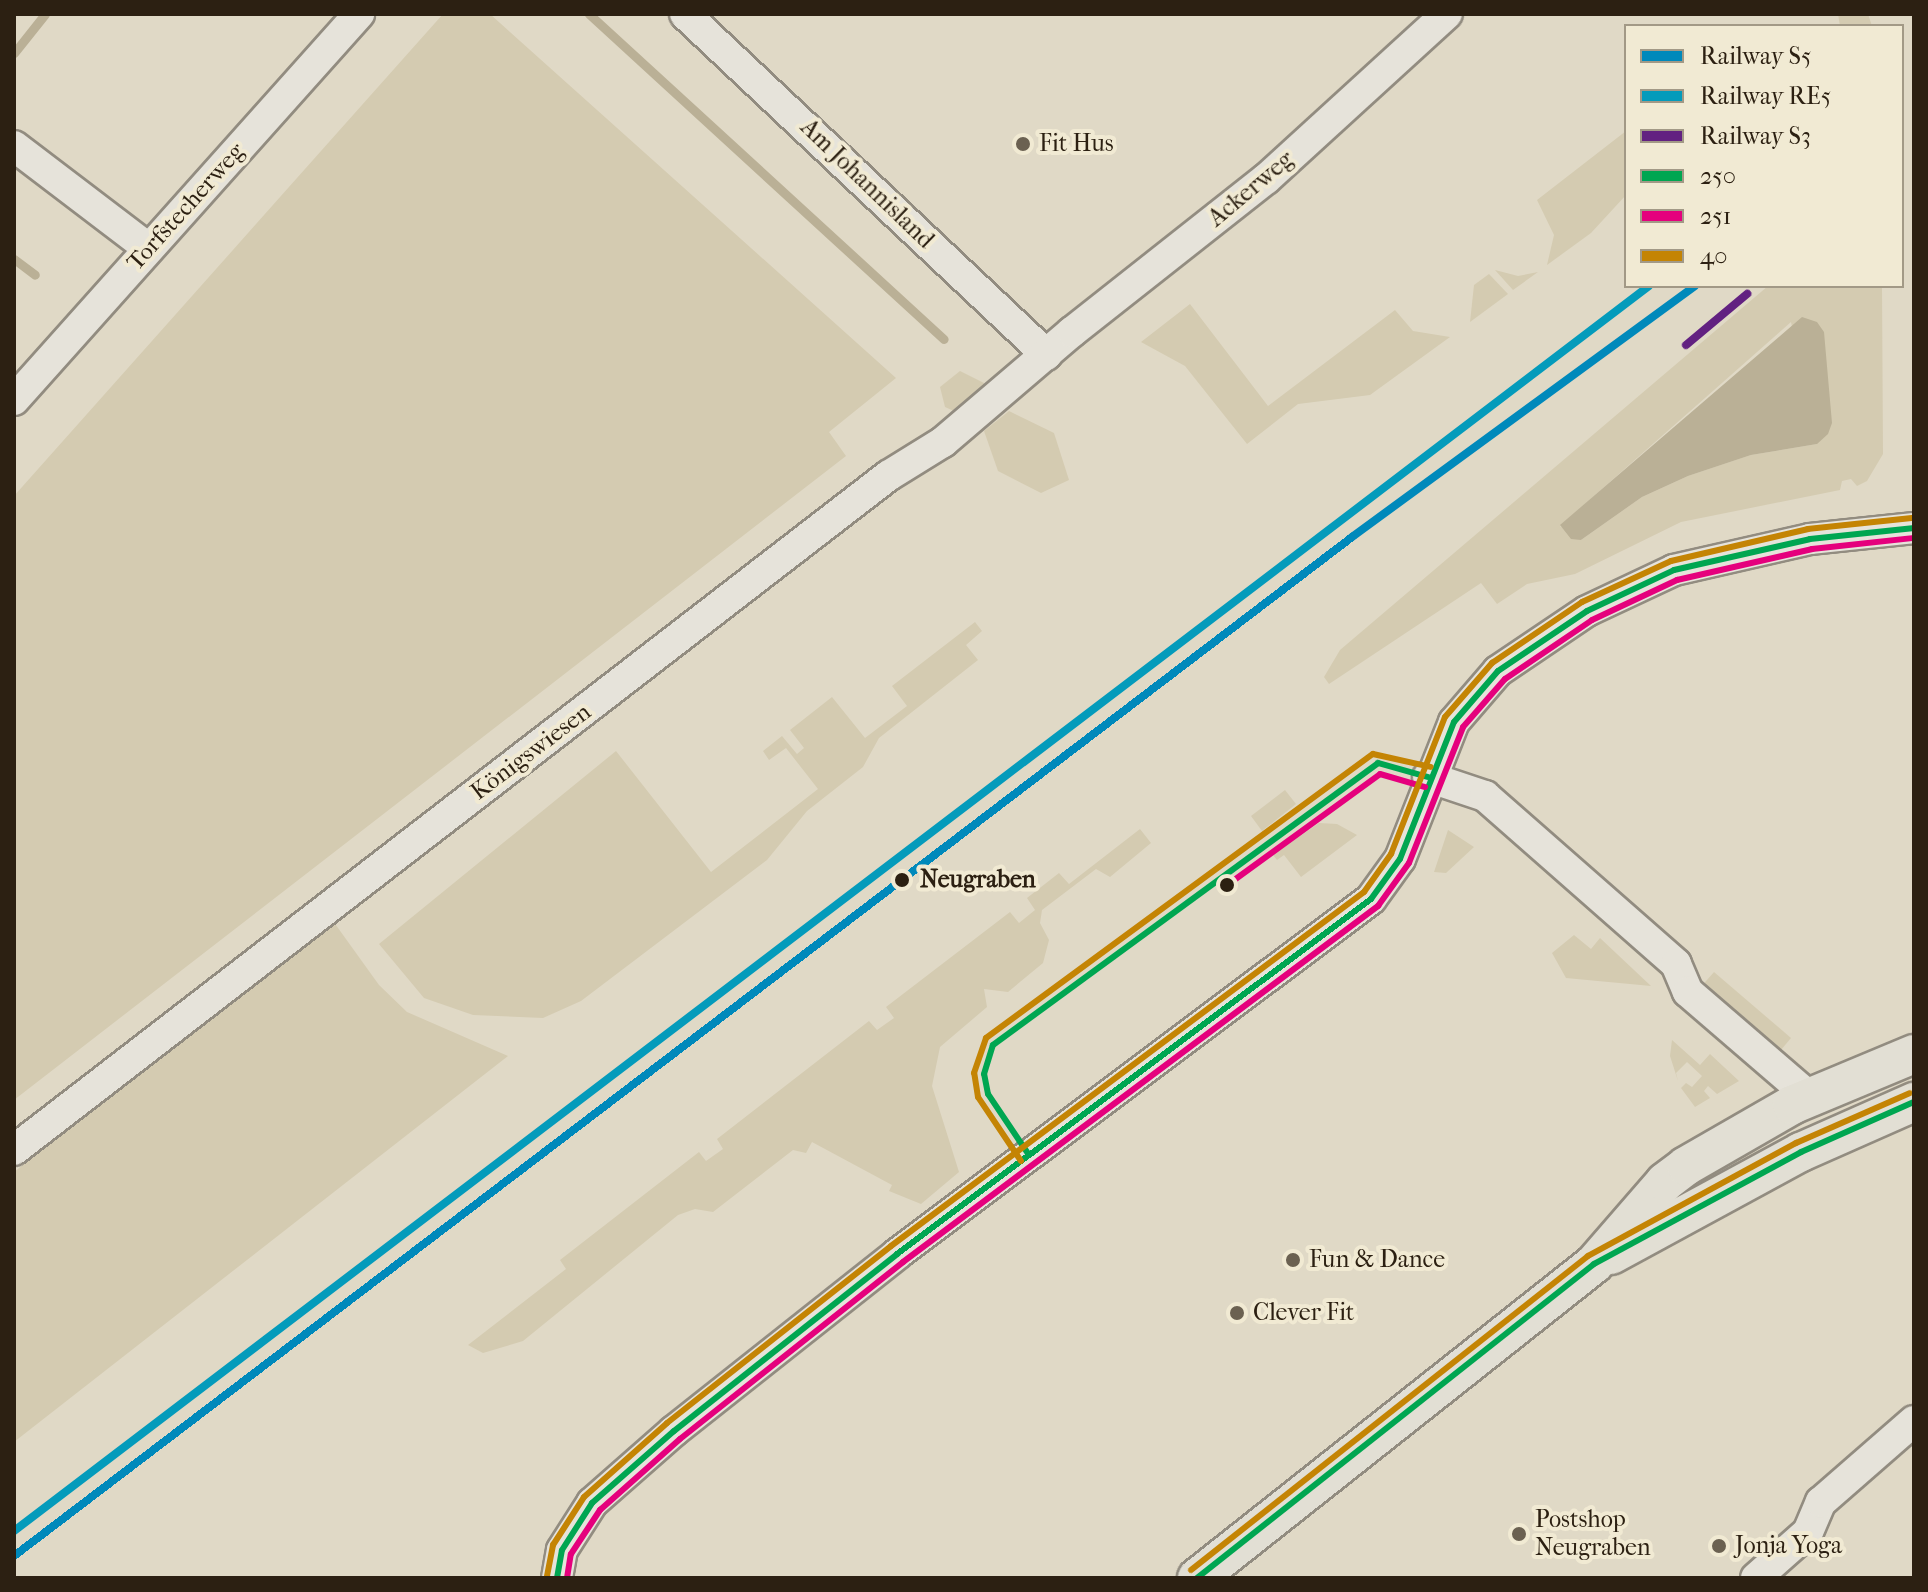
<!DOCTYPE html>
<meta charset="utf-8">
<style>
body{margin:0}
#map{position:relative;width:1928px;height:1592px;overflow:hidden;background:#e0d9c6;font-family:"IM FELL French Canon",serif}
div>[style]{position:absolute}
.green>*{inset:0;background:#d4cbb1}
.water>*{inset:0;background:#bab096}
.stream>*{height:9px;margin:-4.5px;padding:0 4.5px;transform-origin:4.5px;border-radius:4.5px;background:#bab096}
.roads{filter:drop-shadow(2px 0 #928c80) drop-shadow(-2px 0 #928c80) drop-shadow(0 2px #928c80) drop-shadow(0 -2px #928c80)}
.minor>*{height:30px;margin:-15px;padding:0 15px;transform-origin:15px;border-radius:15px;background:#e6e3da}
.major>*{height:38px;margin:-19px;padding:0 19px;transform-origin:19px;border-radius:19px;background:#e2dfd4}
.bus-1>*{height:6px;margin:-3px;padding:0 3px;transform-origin:3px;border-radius:3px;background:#00a651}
.bus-2>*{height:6px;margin:-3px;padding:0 3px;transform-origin:3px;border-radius:3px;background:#e5007d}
.bus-3>*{height:6px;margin:-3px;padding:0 3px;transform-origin:3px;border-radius:3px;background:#c48404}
.rail-1>*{height:8px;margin:-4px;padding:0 4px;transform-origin:4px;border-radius:4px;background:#0089bb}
.rail-2>*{height:8px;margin:-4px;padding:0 4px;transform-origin:4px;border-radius:4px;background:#049bbb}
.rail-3>*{height:8px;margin:-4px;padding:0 4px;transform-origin:4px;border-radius:4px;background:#622181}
.dots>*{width:22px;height:22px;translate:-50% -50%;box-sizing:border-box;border:4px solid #f1ead3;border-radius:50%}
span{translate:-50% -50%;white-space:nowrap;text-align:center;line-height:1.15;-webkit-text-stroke:8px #f1ead3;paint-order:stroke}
.poi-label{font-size:24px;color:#2c2012}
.left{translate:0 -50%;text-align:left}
.street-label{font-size:24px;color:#2c2012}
.stop-label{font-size:24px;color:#2c2012;font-weight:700}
.frame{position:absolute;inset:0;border:16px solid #2c2012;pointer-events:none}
.legend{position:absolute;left:1624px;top:24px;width:280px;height:264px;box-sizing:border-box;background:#f1ead3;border:2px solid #a29986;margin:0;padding:10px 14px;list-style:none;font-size:24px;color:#2c2012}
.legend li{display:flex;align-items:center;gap:16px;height:40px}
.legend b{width:40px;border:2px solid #a29986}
</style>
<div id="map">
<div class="green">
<div style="clip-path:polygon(443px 14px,490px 14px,896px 378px,829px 432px,846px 456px,14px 1100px,14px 496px)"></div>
<div style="clip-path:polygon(1838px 14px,1868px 14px,1872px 26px,1840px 26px)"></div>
<div style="clip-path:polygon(1626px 131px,1626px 195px,1591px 233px,1547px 265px,1554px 235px,1537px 200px)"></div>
<div style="clip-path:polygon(1495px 270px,1518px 276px,1538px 272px,1513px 290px)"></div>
<div style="clip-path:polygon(1489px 274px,1508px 294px,1470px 322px,1474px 285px)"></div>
<div style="clip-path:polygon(evenodd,1768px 286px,1882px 286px,1883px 454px,1867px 481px,1857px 486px,1851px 479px,1842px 481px,1840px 490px,1681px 522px,1575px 574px,1527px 584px,1497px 604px,1481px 583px,1329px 684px,1324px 677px,1340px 650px,1768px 286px,1791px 322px,1817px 444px,1751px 455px,1688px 476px,1642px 497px,1581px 540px,1560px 526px,1791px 322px)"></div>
<div style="clip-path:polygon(1190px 304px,1268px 406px,1395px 310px,1413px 331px,1450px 337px,1370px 395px,1298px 404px,1247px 444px,1185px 366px,1141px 342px)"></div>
<div style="clip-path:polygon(960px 371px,984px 383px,983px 397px,963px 415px,945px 407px,940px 387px)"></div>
<div style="clip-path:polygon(1009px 411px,1054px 433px,1069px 480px,1041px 493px,998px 471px,984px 431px)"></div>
<div style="clip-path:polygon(975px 622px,982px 631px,966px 645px,978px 660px,879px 738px,863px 767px,807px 811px,767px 860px,581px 1001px,543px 1018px,473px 1015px,424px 998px,379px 944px,616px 751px,711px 872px,818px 789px,786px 748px,769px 760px,763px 751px,782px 736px,797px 754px,804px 748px,790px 730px,832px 697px,865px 738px,907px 706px,892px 686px)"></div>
<div style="clip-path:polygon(1285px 790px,1296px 804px,1262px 831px,1251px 816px)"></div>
<div style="clip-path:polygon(1319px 823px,1337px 824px,1357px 835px,1301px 877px,1284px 855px,1277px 860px,1273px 855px)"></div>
<div style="clip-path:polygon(1140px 829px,1151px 843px,1110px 877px,1096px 869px,1042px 910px,1040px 923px,1049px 940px,1043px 963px,1008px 992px,984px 989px,987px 1007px,940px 1047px,932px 1086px,959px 1172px,921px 1204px,889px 1191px,892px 1185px,812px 1142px,806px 1153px,793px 1150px,713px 1212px,695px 1209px,678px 1215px,523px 1341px,483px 1353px,468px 1345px,566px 1269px,560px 1260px,699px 1152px,706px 1161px,723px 1149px,717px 1139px,869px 1021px,877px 1030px,894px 1018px,886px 1007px,1010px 912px,1019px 923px,1035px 910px,1027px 898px,1059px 873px,1069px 884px)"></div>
<div style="clip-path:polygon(1448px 830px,1474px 847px,1446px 873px,1434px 872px)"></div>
<div style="clip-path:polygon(333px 921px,379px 985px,407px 1012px,508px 1056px,14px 1442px,14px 1172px)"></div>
<div style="clip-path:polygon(1574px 935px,1591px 949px,1600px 938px,1651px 986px,1566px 978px,1552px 953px)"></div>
<div style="clip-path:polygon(1714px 972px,1791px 1038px,1776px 1056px,1699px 989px)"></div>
<div style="clip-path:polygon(1672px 1040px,1700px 1065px,1710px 1054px,1739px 1081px,1717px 1094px,1708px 1086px,1704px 1091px,1710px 1098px,1695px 1107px,1681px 1088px,1686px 1083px,1692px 1087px,1702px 1076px,1687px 1062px,1676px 1073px,1678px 1081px,1670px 1056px)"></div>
</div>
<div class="water">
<div style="clip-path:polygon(1802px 317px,1817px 322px,1824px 332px,1832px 423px,1828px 434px,1817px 444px,1751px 455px,1688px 476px,1642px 497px,1581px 540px,1571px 539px,1560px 525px)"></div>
</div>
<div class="stream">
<div style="left:589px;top:14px;width:481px;rotate:42.5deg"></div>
<div style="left:14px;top:53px;width:50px;rotate:-51.5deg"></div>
<div style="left:14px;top:259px;width:26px;rotate:37deg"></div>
</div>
<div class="roads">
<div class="minor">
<div style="left:685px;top:14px;width:497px;rotate:43.3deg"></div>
<div style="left:14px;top:146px;width:168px;rotate:37.3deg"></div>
<div style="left:14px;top:400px;width:518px;rotate:-48.21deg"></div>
<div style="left:1428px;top:777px;width:60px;rotate:18.4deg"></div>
<div style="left:1485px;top:796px;width:254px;rotate:41.3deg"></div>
<div style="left:1676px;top:964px;width:30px;rotate:67deg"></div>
<div style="left:1688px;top:992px;width:161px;rotate:40.7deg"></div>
<div style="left:14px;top:1150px;width:1104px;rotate:-37.64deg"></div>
<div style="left:888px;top:476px;width:65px;rotate:-31.7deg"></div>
<div style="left:943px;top:442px;width:170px;rotate:-40.5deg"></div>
<div style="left:1072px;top:332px;width:247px;rotate:-38.3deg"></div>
<div style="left:1266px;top:179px;width:245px;rotate:-42.4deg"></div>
<div style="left:557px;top:1578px;width:28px;rotate:-80deg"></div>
<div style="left:562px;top:1550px;width:56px;rotate:-57.4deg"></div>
<div style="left:592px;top:1503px;width:109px;rotate:-41.3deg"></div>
<div style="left:674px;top:1431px;width:285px;rotate:-38.4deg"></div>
<div style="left:897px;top:1254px;width:592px;rotate:-36.83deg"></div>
<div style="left:1371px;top:899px;width:49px;rotate:-54.1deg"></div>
<div style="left:1400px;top:859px;width:147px;rotate:-68.5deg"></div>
<div style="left:1454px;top:722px;width:67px;rotate:-49.2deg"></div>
<div style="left:1498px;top:671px;width:107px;rotate:-34deg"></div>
<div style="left:1587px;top:611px;width:96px;rotate:-25.2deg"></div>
<div style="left:1674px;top:570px;width:139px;rotate:-12.8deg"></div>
<div style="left:1810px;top:539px;width:105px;rotate:-6deg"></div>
<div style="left:1756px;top:1578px;width:69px;rotate:-41.5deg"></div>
<div style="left:1808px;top:1532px;width:33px;rotate:-67deg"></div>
<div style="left:1821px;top:1502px;width:123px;rotate:-41.1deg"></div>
</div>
<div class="major">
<div style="left:1611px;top:1255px;width:216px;rotate:-28.5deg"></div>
<div style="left:1801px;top:1152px;width:124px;rotate:-23.9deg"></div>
<div style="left:1197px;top:1578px;width:506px;rotate:-38.34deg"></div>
<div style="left:1594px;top:1264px;width:108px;rotate:-49.1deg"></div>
<div style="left:1665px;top:1182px;width:26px;rotate:-37deg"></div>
<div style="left:1686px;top:1166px;width:122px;rotate:-29.9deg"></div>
<div style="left:1792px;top:1105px;width:132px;rotate:-22.7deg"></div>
</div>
</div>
<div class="bus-1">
<div style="left:1029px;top:1155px;width:73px;rotate:-123.9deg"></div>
<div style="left:988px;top:1094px;width:20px;rotate:-101deg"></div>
<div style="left:984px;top:1074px;width:30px;rotate:-73deg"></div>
<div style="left:993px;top:1045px;width:477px;rotate:-36.2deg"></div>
<div style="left:1378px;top:763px;width:52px;rotate:15.6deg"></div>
<div style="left:557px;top:1578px;width:28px;rotate:-80deg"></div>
<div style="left:562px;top:1550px;width:56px;rotate:-57.4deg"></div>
<div style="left:592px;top:1503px;width:109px;rotate:-41.3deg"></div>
<div style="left:674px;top:1431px;width:285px;rotate:-38.4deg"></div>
<div style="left:897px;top:1254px;width:592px;rotate:-36.83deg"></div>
<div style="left:1371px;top:899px;width:49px;rotate:-54.1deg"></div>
<div style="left:1400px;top:859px;width:147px;rotate:-68.5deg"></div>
<div style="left:1454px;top:722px;width:67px;rotate:-49.2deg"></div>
<div style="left:1498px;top:671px;width:107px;rotate:-34deg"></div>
<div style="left:1587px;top:611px;width:96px;rotate:-25.2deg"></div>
<div style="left:1674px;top:570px;width:139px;rotate:-12.8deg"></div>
<div style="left:1810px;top:539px;width:105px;rotate:-6deg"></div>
<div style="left:1197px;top:1578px;width:506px;rotate:-38.34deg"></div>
<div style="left:1594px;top:1264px;width:235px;rotate:-28.4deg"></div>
<div style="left:1801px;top:1152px;width:124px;rotate:-23.9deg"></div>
</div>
<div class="bus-2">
<div style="left:1226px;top:886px;width:190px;rotate:-36deg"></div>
<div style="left:1380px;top:774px;width:47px;rotate:16.1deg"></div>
<div style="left:567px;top:1578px;width:24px;rotate:-81deg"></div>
<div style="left:571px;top:1554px;width:53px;rotate:-56.6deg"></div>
<div style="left:600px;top:1510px;width:107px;rotate:-41.6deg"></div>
<div style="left:680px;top:1439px;width:285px;rotate:-38.4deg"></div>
<div style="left:903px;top:1262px;width:594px;rotate:-36.85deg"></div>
<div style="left:1378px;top:906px;width:53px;rotate:-54.2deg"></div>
<div style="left:1409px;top:863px;width:146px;rotate:-68.3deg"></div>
<div style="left:1463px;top:727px;width:64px;rotate:-48.8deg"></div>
<div style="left:1505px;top:679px;width:105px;rotate:-34.1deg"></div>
<div style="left:1592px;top:620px;width:94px;rotate:-25.2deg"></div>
<div style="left:1677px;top:580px;width:139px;rotate:-12.9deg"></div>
<div style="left:1812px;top:549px;width:103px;rotate:-6.2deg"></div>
</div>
<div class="bus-3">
<div style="left:1021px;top:1161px;width:77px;rotate:-123.9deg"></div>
<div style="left:978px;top:1097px;width:24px;rotate:-99deg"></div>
<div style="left:974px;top:1073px;width:37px;rotate:-71deg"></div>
<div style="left:986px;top:1038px;width:480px;rotate:-36.3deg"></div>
<div style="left:1373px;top:754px;width:59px;rotate:12.6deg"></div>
<div style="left:1191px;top:1570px;width:506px;rotate:-38.34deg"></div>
<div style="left:1588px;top:1256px;width:237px;rotate:-28.5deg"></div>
<div style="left:1796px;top:1143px;width:124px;rotate:-23.7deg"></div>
<div style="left:547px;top:1576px;width:32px;rotate:-79deg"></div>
<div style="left:553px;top:1545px;width:57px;rotate:-57.1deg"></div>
<div style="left:584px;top:1497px;width:111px;rotate:-41.7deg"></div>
<div style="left:667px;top:1423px;width:285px;rotate:-38.3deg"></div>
<div style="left:891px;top:1246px;width:591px;rotate:-36.81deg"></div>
<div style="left:1364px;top:892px;width:47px;rotate:-54.6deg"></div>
<div style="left:1391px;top:854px;width:147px;rotate:-68.5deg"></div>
<div style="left:1445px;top:717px;width:72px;rotate:-49deg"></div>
<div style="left:1492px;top:663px;width:109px;rotate:-34.1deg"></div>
<div style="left:1582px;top:602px;width:98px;rotate:-24.7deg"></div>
<div style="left:1671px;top:561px;width:141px;rotate:-13.1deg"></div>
<div style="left:1808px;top:529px;width:106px;rotate:-6deg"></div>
</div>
<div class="rail-1">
<div style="left:14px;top:1556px;width:1682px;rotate:-37.29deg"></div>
<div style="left:1352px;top:537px;width:425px;rotate:-36.2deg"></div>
</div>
<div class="rail-2">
<div style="left:14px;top:1531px;width:2055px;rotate:-37.29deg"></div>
</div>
<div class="rail-3">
<div style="left:1686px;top:345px;width:80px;rotate:-39.9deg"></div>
</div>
<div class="dots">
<div style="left:1023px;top:144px;background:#6b6151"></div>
<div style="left:902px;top:880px;background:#2c2012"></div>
<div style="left:1227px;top:885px;background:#2c2012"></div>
<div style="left:1293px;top:1260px;background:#6b6151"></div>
<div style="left:1237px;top:1313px;background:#6b6151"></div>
<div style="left:1519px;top:1534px;background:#6b6151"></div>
<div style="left:1719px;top:1546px;background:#6b6151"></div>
</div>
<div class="poi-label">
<span class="left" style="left:1039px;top:144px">Fit Hus</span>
<span class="left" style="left:1309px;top:1260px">Fun &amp; Dance</span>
<span class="left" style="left:1253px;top:1313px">Clever Fit</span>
<span class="left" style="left:1535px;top:1534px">Postshop<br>Neugraben</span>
<span class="left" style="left:1735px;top:1546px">Jonja Yoga</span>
</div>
<div class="street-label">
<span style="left:867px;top:184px;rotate:44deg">Am Johannisland</span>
<span style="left:1251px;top:189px;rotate:-40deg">Ackerweg</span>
<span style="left:186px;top:207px;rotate:-48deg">Torfstecherweg</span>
<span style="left:531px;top:752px;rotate:-37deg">Königswiesen</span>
</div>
<div class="stop-label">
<span class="left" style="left:920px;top:880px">Neugraben</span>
</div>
<div class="frame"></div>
<ul class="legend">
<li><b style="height:10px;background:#0089bb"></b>Railway S5</li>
<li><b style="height:10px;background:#049bbb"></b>Railway RE5</li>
<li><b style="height:10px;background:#622181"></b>Railway S3</li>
<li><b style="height:10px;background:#00a651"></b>250</li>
<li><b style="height:10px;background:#e5007d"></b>251</li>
<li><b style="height:10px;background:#c48404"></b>40</li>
</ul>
</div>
